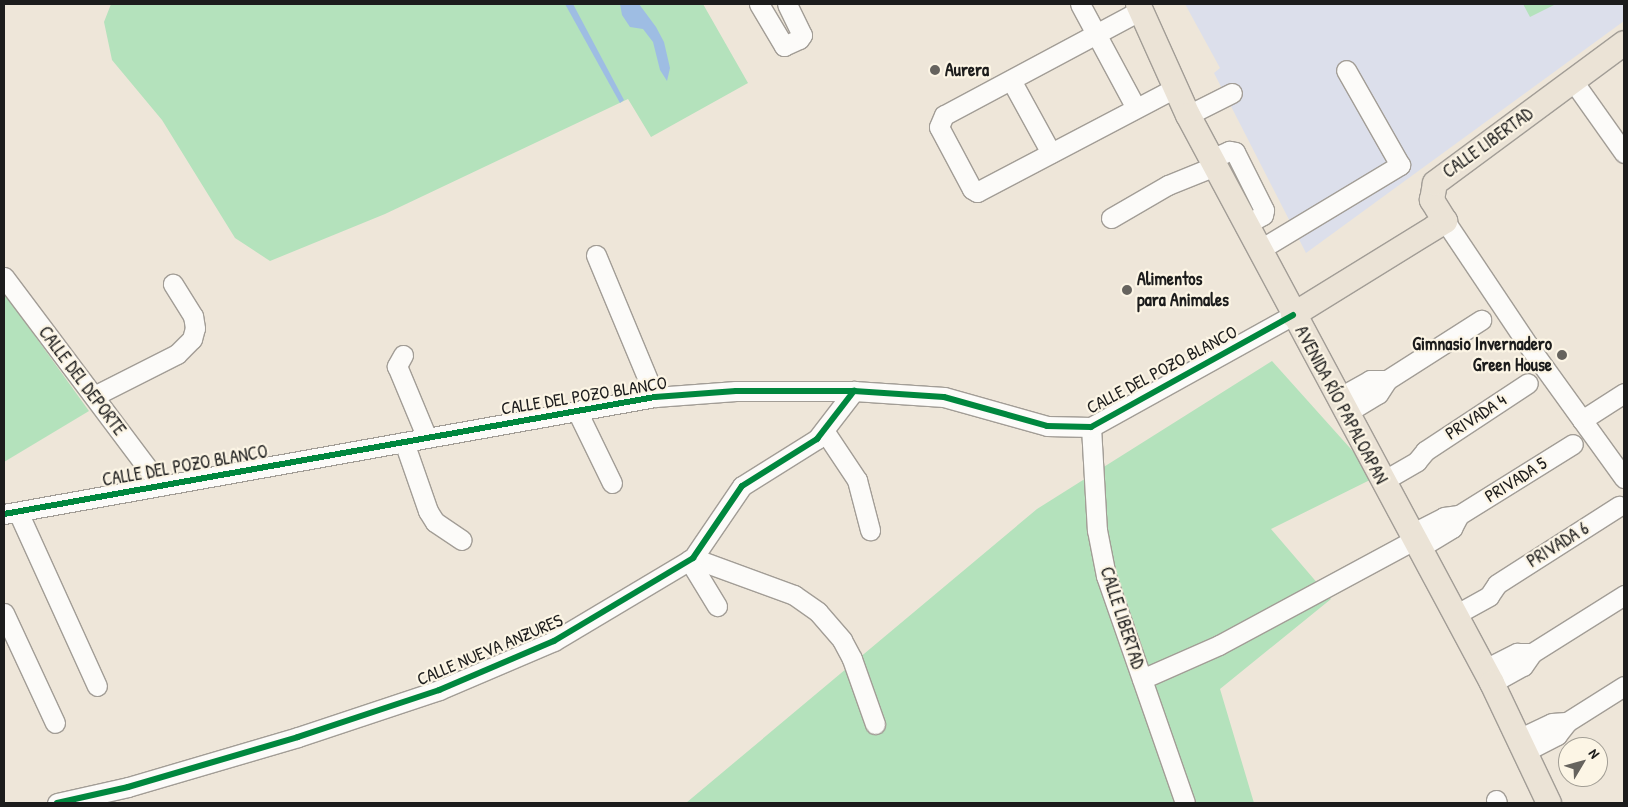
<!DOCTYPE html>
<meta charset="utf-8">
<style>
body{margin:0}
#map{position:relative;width:1628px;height:807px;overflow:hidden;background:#eee6d9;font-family:"Patrick Hand",sans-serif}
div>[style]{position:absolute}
.built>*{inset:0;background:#dcdfeb}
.green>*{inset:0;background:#b4e2bc}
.water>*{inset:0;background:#9ebde3}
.roads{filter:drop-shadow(1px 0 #a29d96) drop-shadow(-1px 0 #a29d96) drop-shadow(0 1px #a29d96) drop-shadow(0 -1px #a29d96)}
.minor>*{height:19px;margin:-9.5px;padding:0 9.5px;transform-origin:9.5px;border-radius:9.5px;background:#fcfbf9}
.major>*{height:24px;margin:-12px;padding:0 12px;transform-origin:12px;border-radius:12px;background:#ebe3d6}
.cycleway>*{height:6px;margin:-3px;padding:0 3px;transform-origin:3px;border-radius:3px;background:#00873e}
.dots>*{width:14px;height:14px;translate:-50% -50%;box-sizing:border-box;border:2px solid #fcf5e5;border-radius:50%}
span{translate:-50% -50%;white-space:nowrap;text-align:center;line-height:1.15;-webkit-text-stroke:4.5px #fcf5e5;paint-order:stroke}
.poi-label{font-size:18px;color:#1c1c1c;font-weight:700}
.left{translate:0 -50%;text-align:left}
.right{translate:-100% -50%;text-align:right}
.street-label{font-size:18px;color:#1c1c1c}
.frame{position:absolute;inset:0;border:5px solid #1c1c1c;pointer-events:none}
.north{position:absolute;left:1558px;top:737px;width:50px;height:50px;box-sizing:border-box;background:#fcf5e5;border:1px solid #a29e95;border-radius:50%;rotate:53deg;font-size:14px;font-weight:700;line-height:20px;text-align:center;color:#1c1c1c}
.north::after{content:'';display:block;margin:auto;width:18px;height:22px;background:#66635e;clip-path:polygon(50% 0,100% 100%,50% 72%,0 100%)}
</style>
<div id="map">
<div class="built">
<div style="clip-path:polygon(1185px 4px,1624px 4px,1624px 21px,1306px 253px,1214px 73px,1220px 68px)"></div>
</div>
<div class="green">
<div style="clip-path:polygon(111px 4px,703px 4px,748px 83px,651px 137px,628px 99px,385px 214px,270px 261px,235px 238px,162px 120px,112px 60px,104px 22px)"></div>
<div style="clip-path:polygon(1523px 4px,1556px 4px,1530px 17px)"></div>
<div style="clip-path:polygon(4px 293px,89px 411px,4px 462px)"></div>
<div style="clip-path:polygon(1272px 361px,1376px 477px,1271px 529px,1331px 599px,1220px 689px,1254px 803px,686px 803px,1037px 509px)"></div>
</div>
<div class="water">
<div style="clip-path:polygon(565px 4px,573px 4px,624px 100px,620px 103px)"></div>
<div style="clip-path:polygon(620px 4px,639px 4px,656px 27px,664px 42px,670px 68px,667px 81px,660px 70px,653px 42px,643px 29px,630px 27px,622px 15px)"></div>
</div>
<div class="roads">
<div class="minor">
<div style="left:759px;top:4px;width:49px;rotate:59.2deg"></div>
<div style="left:784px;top:46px;width:17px;rotate:-25deg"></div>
<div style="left:799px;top:39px;width:5px;rotate:-53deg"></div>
<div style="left:802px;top:35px;width:34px;rotate:-116deg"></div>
<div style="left:1080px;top:4px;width:118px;rotate:61.7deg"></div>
<div style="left:1141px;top:10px;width:223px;rotate:151.9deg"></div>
<div style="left:944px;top:115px;width:13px;rotate:113deg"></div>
<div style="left:939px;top:127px;width:70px;rotate:62deg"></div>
<div style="left:972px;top:189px;width:6px;rotate:31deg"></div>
<div style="left:977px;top:192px;width:224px;rotate:-27.7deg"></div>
<div style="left:1011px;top:80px;width:83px;rotate:61.3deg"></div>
<div style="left:1573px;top:81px;width:88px;rotate:54.7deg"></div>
<div style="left:1188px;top:115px;width:49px;rotate:-26.6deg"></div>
<div style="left:1211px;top:159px;width:20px;rotate:-24deg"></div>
<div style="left:1229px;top:151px;width:6px;rotate:9deg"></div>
<div style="left:1235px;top:152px;width:65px;rotate:63.4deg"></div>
<div style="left:1264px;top:210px;width:5px;rotate:101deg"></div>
<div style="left:1263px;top:215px;width:21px;rotate:151deg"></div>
<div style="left:1111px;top:218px;width:66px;rotate:-30.1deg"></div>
<div style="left:1168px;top:185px;width:51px;rotate:-22deg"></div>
<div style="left:1445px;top:221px;width:149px;rotate:56.2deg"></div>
<div style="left:1528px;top:345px;width:164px;rotate:54.2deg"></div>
<div style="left:1259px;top:250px;width:165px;rotate:-31.1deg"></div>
<div style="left:1400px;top:165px;width:109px;rotate:-119.6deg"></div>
<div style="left:596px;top:255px;width:154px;rotate:67.4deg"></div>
<div style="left:4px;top:277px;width:261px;rotate:53.1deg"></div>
<div style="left:403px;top:355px;width:13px;rotate:119deg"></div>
<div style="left:397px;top:366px;width:78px;rotate:67.4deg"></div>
<div style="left:94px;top:396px;width:93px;rotate:-26.8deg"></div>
<div style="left:177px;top:354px;width:21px;rotate:-45deg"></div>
<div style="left:192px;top:339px;width:11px;rotate:-75deg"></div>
<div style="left:195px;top:328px;width:12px;rotate:-99deg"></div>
<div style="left:193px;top:316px;width:38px;rotate:-122deg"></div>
<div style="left:1338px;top:398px;width:37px;rotate:-29deg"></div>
<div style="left:1370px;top:380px;width:17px"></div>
<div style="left:577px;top:411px;width:80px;rotate:64.1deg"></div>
<div style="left:1346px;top:413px;width:37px;rotate:-31deg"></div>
<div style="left:1378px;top:394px;width:17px;rotate:-57deg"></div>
<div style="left:1387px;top:380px;width:112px;rotate:-32.6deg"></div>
<div style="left:1582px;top:420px;width:50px;rotate:-32.7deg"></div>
<div style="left:1091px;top:427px;width:103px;rotate:86.7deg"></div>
<div style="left:1097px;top:530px;width:47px;rotate:78.9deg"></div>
<div style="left:1106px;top:576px;width:240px;rotate:70.8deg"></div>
<div style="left:825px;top:432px;width:58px;rotate:56.3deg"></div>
<div style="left:857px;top:480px;width:52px;rotate:75.4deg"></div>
<div style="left:404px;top:442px;width:73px;rotate:70.8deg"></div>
<div style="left:428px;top:511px;width:13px;rotate:58deg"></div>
<div style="left:435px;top:522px;width:32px;rotate:34deg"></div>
<div style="left:1383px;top:481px;width:39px;rotate:-30deg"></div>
<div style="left:1417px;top:461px;width:13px;rotate:-51deg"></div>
<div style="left:1425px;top:451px;width:123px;rotate:-33.4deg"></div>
<div style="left:18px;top:512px;width:191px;rotate:65.6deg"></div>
<div style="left:4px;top:514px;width:661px;rotate:-10.19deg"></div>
<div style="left:655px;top:397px;width:81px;rotate:-4.2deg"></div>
<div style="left:736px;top:391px;width:118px"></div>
<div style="left:854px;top:391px;width:90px;rotate:3.8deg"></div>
<div style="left:944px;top:397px;width:107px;rotate:15.7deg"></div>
<div style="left:1047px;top:426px;width:44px;rotate:1.3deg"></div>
<div style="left:1091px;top:427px;width:231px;rotate:-29deg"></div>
<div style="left:1411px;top:534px;width:37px;rotate:-27deg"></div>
<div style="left:1444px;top:517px;width:15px;rotate:-8deg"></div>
<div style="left:1459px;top:515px;width:134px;rotate:-31.9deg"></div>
<div style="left:1419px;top:548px;width:39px;rotate:-31deg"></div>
<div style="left:1452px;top:528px;width:15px;rotate:-62deg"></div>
<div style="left:693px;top:558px;width:108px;rotate:20.1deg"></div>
<div style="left:794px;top:595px;width:29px;rotate:35deg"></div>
<div style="left:818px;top:612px;width:37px;rotate:49deg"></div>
<div style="left:842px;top:640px;width:21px;rotate:62deg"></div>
<div style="left:852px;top:659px;width:69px;rotate:70.5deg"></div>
<div style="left:689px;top:560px;width:54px;rotate:58.7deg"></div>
<div style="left:4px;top:613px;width:121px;rotate:65.1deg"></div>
<div style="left:1455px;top:615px;width:39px;rotate:-29deg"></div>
<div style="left:1489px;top:596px;width:14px;rotate:-56deg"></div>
<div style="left:1497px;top:584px;width:145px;rotate:-32.6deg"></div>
<div style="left:1485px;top:669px;width:36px;rotate:-27deg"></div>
<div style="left:1517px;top:653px;width:15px"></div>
<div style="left:1142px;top:679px;width:84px;rotate:-23.8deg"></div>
<div style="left:1219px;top:645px;width:221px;rotate:-28.3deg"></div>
<div style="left:1492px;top:683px;width:35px;rotate:-29deg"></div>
<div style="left:1523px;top:666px;width:16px;rotate:-55deg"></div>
<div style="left:1532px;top:653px;width:109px;rotate:-32.2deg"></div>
<div style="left:1520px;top:738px;width:35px;rotate:-25deg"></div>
<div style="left:1552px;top:723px;width:14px;rotate:-4deg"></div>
<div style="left:1526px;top:751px;width:35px;rotate:-27deg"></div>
<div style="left:1557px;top:735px;width:16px;rotate:-52deg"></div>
<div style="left:1567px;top:722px;width:67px;rotate:-32.3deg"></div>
<div style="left:1496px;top:800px;width:3px;rotate:72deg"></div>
<div style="left:57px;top:803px;width:73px;rotate:-12.7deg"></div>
<div style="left:128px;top:787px;width:177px;rotate:-16.4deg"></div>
<div style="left:298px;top:737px;width:149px;rotate:-18.4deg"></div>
<div style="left:439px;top:690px;width:125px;rotate:-23.1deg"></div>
<div style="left:554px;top:641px;width:162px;rotate:-30.8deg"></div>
<div style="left:693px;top:558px;width:87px;rotate:-55.8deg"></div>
<div style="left:742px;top:486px;width:89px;rotate:-32.1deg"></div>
<div style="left:817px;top:439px;width:61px;rotate:-52.4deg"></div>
</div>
<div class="major">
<div style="left:1138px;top:4px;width:122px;rotate:65.8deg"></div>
<div style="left:1188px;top:115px;width:644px;rotate:61.84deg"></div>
<div style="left:1492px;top:683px;width:133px;rotate:64.6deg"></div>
<div style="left:1293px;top:315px;width:179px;rotate:-31.7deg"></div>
<div style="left:1445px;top:221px;width:25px;rotate:-122deg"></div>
<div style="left:1432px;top:200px;width:17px;rotate:-80deg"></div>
<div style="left:1435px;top:183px;width:235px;rotate:-36.5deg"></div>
</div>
</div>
<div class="cycleway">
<div style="left:4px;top:514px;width:661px;rotate:-10.19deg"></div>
<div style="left:655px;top:397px;width:81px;rotate:-4.2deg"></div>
<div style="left:736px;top:391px;width:118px"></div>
<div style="left:854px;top:391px;width:90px;rotate:3.8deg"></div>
<div style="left:944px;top:397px;width:107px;rotate:15.7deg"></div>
<div style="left:1047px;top:426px;width:44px;rotate:1.3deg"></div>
<div style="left:1091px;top:427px;width:231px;rotate:-29deg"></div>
<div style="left:57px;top:803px;width:73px;rotate:-12.7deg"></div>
<div style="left:128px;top:787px;width:177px;rotate:-16.4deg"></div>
<div style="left:298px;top:737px;width:149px;rotate:-18.4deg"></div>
<div style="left:439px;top:690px;width:125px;rotate:-23.1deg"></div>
<div style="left:554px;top:641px;width:162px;rotate:-30.8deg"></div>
<div style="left:693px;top:558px;width:87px;rotate:-55.8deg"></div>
<div style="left:742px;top:486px;width:89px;rotate:-32.1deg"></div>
<div style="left:817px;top:439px;width:61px;rotate:-52.4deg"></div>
</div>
<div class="dots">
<div style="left:935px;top:70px;background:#66635e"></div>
<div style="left:1127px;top:290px;background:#66635e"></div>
<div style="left:1562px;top:355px;background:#66635e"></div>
</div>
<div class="poi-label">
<span class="left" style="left:945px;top:70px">Aurera</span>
<span class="left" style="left:1137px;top:290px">Alimentos<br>para Animales</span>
<span class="right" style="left:1552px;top:355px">Gimnasio Invernadero<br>Green House</span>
</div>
<div class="street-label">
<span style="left:1488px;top:143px;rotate:-36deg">CALLE LIBERTAD</span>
<span style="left:1162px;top:370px;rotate:-28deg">CALLE DEL POZO BLANCO</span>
<span style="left:82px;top:381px;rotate:53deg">CALLE DEL DEPORTE</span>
<span style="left:584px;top:396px;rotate:-9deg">CALLE DEL POZO BLANCO</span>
<span style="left:1341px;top:405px;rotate:62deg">AVENIDA RÍO PAPALOAPAN</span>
<span style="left:1476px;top:417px;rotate:-33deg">PRIVADA 4</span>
<span style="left:185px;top:466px;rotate:-10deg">CALLE DEL POZO BLANCO</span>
<span style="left:1516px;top:480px;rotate:-32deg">PRIVADA 5</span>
<span style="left:1558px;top:545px;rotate:-32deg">PRIVADA 6</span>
<span style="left:1122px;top:618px;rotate:72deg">CALLE LIBERTAD</span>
<span style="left:490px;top:650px;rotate:-23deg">CALLE NUEVA ANZURES</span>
</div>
<div class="frame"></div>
<div class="north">N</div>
</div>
